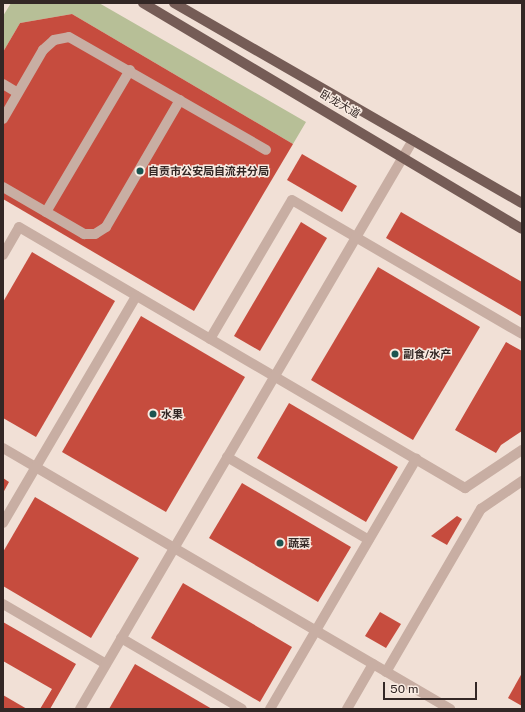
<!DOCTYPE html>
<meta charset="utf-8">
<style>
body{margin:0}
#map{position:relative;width:525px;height:712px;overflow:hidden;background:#f1e0d6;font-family:"Public Sans","Noto Sans SC",sans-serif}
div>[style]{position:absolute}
.green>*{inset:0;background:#b7bf97}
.building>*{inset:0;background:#c64c3e}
.minor>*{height:10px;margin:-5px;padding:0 5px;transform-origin:5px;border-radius:5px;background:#c8aea3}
.major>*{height:10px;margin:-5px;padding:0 5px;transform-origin:5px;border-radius:5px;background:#755c56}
.dots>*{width:11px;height:11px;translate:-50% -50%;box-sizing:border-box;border:2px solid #f9ebe2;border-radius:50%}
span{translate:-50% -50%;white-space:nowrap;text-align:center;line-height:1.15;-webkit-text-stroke:3px #f9ebe2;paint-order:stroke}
.street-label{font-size:11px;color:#332725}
.poi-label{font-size:11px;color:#332725;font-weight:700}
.left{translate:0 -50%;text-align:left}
.frame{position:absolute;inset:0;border:4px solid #332725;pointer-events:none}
.scale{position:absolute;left:383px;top:682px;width:94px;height:18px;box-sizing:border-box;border:2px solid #332725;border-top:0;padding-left:5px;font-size:12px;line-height:14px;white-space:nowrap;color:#332725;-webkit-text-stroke:3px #f9ebe2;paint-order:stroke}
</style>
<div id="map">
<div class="green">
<div style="clip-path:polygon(11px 3px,99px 3px,306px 122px,293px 144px,72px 14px,20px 23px,3px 52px,3px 16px)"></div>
</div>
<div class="building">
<div style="clip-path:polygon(72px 14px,293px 144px,194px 311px,3px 199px,3px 52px,20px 23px)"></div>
<div style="clip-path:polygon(302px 154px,357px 186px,342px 212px,287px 180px)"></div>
<div style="clip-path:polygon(401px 212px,522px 282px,522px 317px,386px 238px)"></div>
<div style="clip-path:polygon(301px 222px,327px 238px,260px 351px,234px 336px)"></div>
<div style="clip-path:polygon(32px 252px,115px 301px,36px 437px,3px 418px,3px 302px)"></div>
<div style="clip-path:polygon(378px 267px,480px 327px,413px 440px,311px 380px)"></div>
<div style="clip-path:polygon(141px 316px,245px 377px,166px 512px,62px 452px)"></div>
<div style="clip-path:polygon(506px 342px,522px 351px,522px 431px,501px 445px,496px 453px,455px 430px)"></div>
<div style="clip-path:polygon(289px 403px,398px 467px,366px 522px,257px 458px)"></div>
<div style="clip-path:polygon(3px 478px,9px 482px,3px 493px)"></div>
<div style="clip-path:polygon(242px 483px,351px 547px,318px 602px,209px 538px)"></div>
<div style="clip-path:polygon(35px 497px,139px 558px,91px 638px,3px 586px,3px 552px)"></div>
<div style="clip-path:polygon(457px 516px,462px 519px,447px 545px,431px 536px)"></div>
<div style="clip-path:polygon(183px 583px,292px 647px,260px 702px,151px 638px)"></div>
<div style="clip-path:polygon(380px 612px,401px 624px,386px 648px,365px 636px)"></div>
<div style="clip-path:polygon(3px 622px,76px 664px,50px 709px,40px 709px,52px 689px,3px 661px)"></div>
<div style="clip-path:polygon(135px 664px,212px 709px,109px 709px)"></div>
<div style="clip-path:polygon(522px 673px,522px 706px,508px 698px)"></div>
<div style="clip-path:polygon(3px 695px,27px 709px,3px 709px)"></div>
</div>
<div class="minor">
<div style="left:3px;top:84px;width:17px;rotate:31deg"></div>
<div style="left:3px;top:119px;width:80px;rotate:-59.9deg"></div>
<div style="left:43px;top:50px;width:15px;rotate:-42deg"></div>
<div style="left:54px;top:40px;width:15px;rotate:-11deg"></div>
<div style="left:69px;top:37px;width:227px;rotate:29.8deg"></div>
<div style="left:3px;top:187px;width:94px;rotate:30.1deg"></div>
<div style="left:84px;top:234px;width:11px"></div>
<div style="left:95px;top:234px;width:13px;rotate:-32deg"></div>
<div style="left:106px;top:227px;width:147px;rotate:-59.8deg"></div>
<div style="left:46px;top:212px;width:165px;rotate:-59.4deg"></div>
<div style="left:3px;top:255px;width:32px;rotate:-60deg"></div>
<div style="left:19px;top:227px;width:517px;rotate:30.34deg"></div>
<div style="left:465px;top:488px;width:69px;rotate:-33.7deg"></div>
<div style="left:210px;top:339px;width:161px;rotate:-59.5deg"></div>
<div style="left:292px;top:200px;width:266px;rotate:30.2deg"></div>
<div style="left:3px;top:448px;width:518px;rotate:30.28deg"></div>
<div style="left:227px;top:457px;width:164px;rotate:30.3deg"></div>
<div style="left:3px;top:523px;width:263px;rotate:-59.6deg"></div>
<div style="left:3px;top:604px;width:119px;rotate:30.2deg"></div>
<div style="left:121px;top:638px;width:140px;rotate:30.4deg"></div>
<div style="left:386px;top:672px;width:189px;rotate:-59.8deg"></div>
<div style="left:481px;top:509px;width:50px;rotate:-34.3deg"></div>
<div style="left:80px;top:709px;width:659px;rotate:-59.66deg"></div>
<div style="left:270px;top:709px;width:290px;rotate:-59.7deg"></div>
<div style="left:347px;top:709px;width:52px;rotate:-60deg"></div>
</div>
<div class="major">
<div style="left:143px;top:3px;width:441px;rotate:30.8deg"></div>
<div style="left:174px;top:3px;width:401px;rotate:29.9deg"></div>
</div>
<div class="dots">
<div style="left:140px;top:171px;background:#1b5450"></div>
<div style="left:395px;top:354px;background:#1b5450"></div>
<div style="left:153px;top:414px;background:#1b5450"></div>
<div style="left:280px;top:543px;background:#1b5450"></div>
</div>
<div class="street-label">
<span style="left:340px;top:104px;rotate:30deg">卧龙大道</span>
</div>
<div class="poi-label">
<span class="left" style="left:148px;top:171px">自贡市公安局自流井分局</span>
<span class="left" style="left:403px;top:354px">副食/水产</span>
<span class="left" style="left:161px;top:414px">水果</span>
<span class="left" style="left:288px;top:543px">蔬菜</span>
</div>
<div class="frame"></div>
<div class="scale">50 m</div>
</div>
